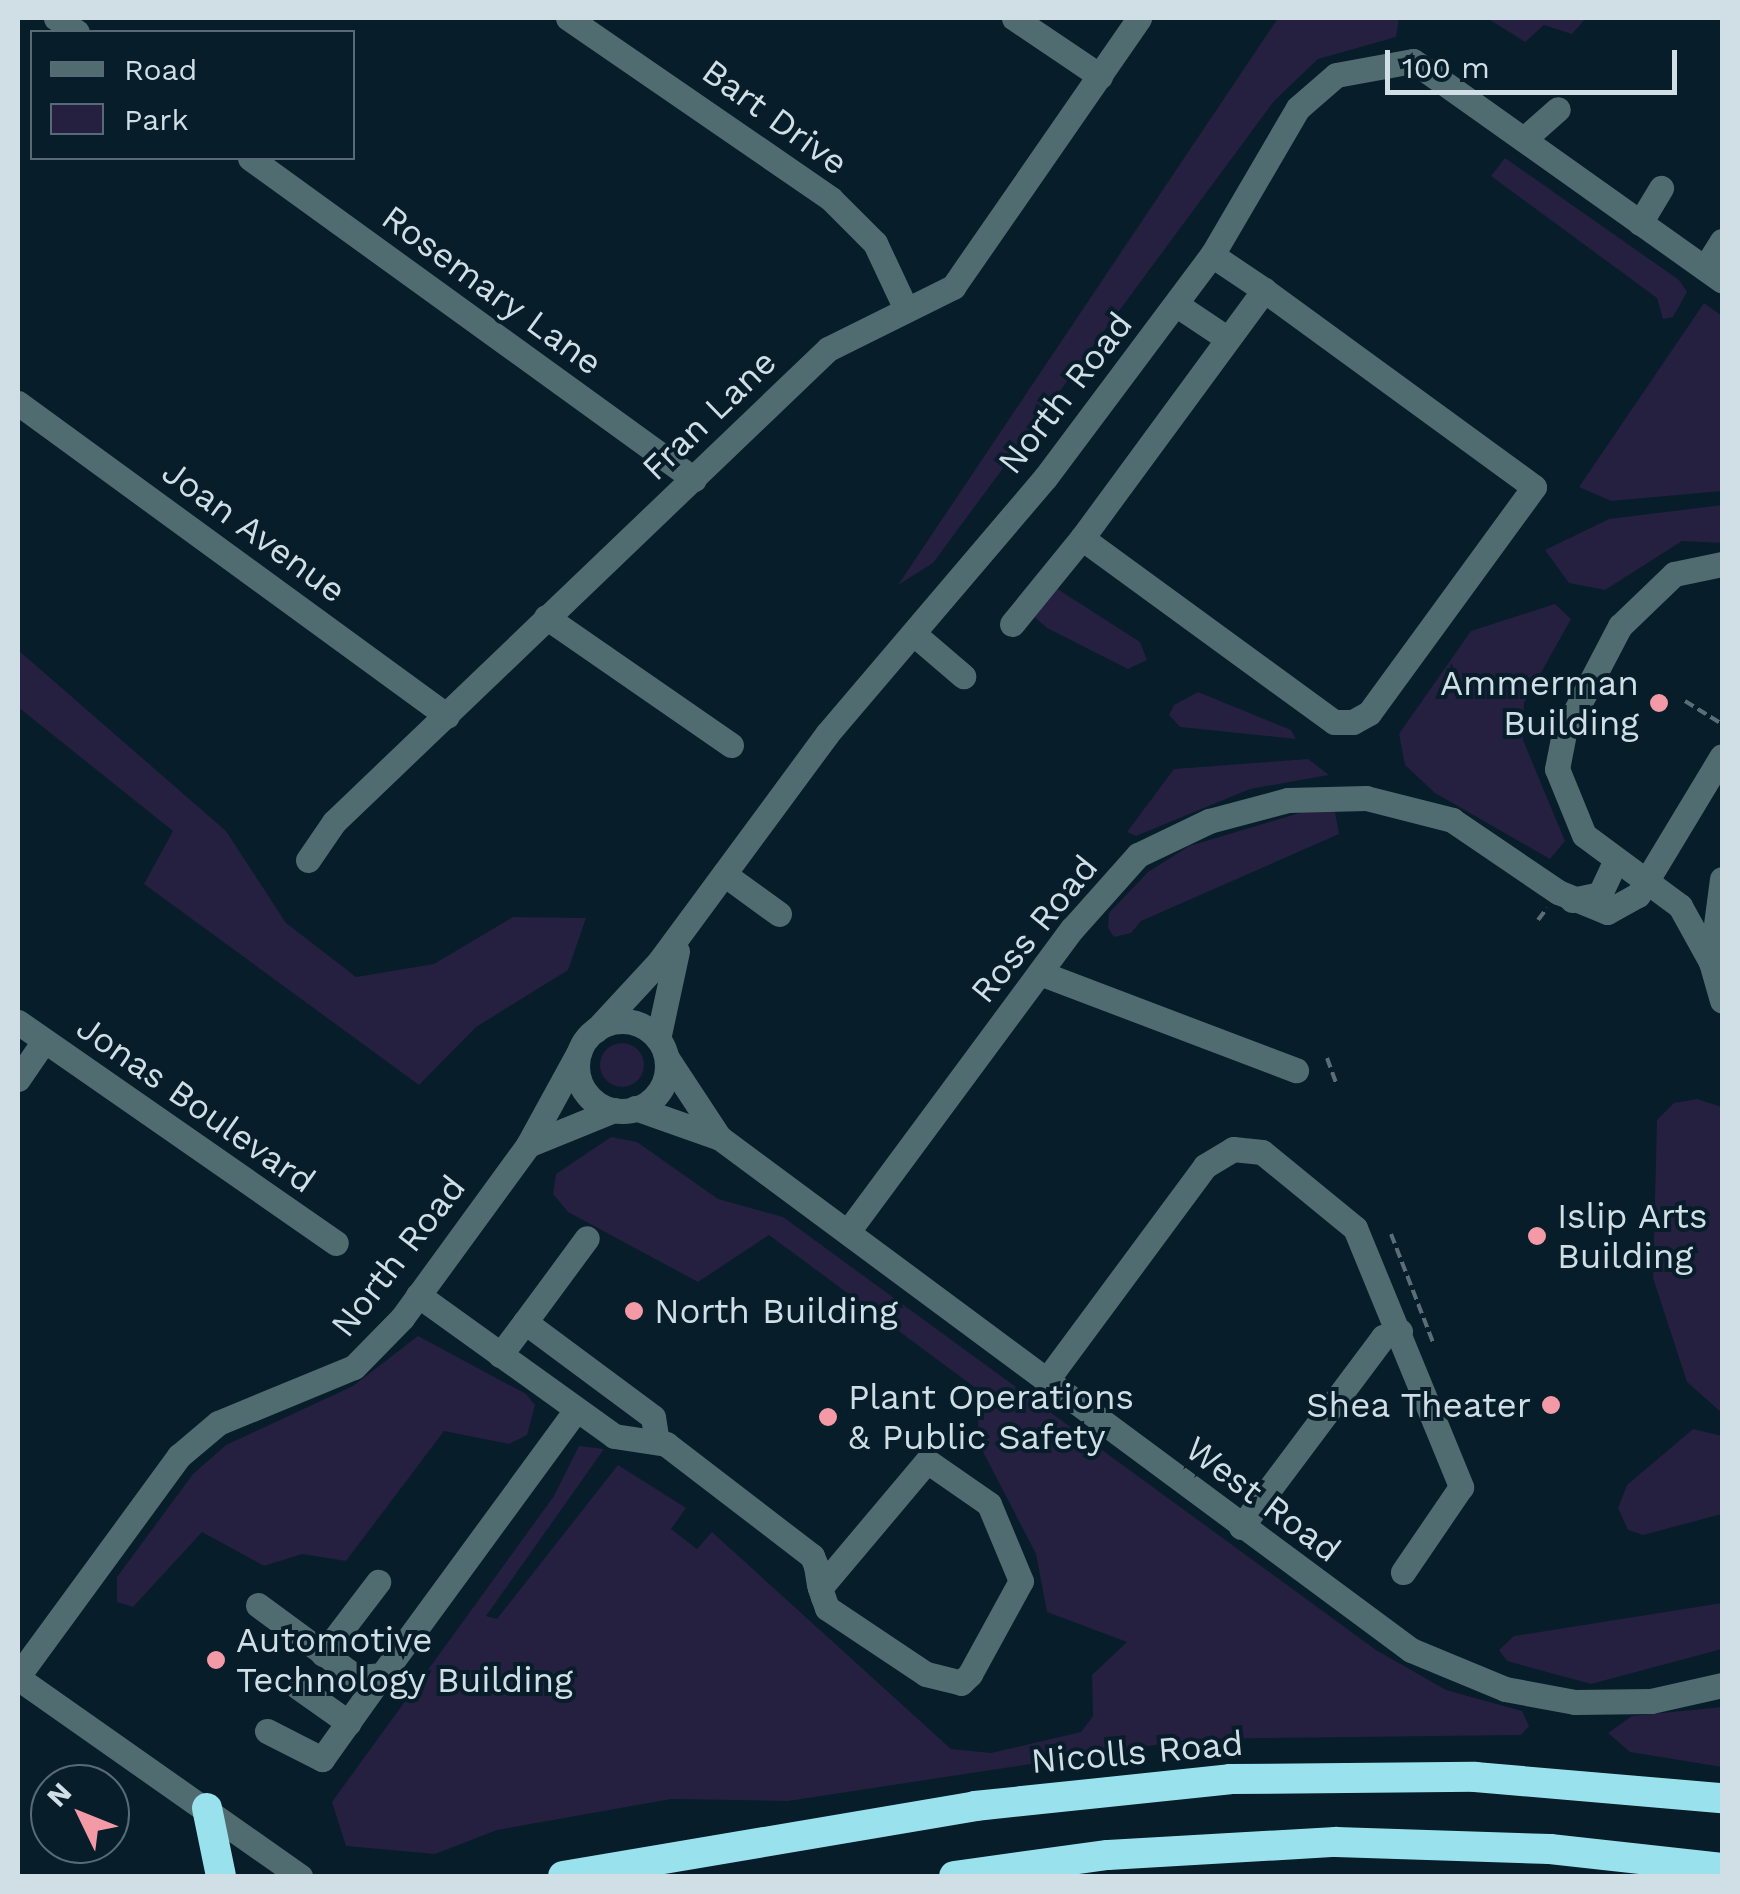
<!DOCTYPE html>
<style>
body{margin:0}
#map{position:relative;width:1740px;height:1894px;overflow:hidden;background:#071d2a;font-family:"Work Sans",sans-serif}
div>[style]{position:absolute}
.green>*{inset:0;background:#251f40}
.round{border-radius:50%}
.path>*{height:4px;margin-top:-2px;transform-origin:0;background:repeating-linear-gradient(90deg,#5b6e78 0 10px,transparent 0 15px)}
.minor>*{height:25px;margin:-12.5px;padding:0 12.5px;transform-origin:12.5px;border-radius:12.5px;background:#516c71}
.minor>.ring{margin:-12.5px;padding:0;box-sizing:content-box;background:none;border:25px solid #516c71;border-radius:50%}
.highway>*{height:30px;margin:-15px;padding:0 15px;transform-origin:15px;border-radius:15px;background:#99e2ed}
.dots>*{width:28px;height:28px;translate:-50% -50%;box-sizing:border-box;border:5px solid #071d2a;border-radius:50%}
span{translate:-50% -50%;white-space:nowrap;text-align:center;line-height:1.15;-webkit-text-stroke:8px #071d2a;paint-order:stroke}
.street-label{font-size:35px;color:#d0dee6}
.poi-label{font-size:35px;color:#d0dee6}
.right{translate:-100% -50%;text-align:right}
.left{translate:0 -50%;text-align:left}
.frame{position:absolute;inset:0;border:20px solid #d0dee6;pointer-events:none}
.legend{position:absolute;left:30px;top:30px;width:325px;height:130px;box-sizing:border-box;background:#071d2a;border:2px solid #576a75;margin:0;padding:12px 18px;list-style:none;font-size:30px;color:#d0dee6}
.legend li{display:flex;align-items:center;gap:20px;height:50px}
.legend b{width:50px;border:2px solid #576a75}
.north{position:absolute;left:30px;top:1764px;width:100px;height:100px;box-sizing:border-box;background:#071d2a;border:2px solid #576a75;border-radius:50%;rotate:313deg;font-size:28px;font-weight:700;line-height:40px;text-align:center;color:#d0dee6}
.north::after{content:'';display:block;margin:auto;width:35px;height:45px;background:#f49aa7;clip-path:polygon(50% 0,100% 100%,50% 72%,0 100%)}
.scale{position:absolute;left:1385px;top:50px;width:292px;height:45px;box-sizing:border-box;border:5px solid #d0dee6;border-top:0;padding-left:12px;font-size:30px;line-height:35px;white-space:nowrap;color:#d0dee6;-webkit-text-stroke:8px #071d2a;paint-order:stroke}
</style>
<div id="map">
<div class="green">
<div style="clip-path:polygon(1278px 18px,1399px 18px,1396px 37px,1318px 59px,1274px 101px,933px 563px,898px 585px)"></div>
<div style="clip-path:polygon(1487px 18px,1586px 18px,1572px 34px,1544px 25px,1525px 42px)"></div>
<div style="clip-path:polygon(1505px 158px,1679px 280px,1687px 292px,1673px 317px,1663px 319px,1657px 298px,1491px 176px)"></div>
<div style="clip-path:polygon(1704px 303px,1722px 316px,1722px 491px,1611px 501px,1579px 487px)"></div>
<div style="clip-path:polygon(1722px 505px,1722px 543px,1682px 541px,1605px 590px,1569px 583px,1545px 550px,1609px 519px)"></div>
<div style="clip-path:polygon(1042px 579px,1140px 642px,1147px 660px,1128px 669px,1047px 628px,1032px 615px)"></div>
<div style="clip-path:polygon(1555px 604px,1571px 619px,1524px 703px,1523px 740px,1565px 841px,1550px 859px,1435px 793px,1405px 765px,1399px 734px,1471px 631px)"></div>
<div style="clip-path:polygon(18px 650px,226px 831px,286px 923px,356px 977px,434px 964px,513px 917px,586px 918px,568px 970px,476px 1027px,419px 1085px,144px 884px,173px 831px,18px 707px)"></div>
<div style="clip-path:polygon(1198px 692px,1291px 730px,1296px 739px,1180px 727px,1169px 715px,1174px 705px)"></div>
<div style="clip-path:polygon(1308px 759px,1329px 775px,1250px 789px,1136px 836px,1127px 832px,1174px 769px)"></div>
<div style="clip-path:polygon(1313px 809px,1335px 812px,1339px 834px,1141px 921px,1131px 933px,1114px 937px,1108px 928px,1109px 913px,1148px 872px,1189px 846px)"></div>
<div class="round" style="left:600px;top:1043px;width:44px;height:44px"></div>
<div style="clip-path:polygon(1697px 1099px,1722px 1107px,1722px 1413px,1687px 1382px,1653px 1278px,1657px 1120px,1674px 1103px)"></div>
<div style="clip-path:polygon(611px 1137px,637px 1142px,718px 1199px,783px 1217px,1376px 1650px,1446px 1690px,1522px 1711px,1529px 1726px,1521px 1735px,1194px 1739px,788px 1801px,671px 1799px,497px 1830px,435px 1854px,346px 1846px,332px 1802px,554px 1496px,579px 1446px,604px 1449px,486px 1616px,497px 1619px,618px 1465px,686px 1508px,671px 1529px,697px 1549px,712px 1532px,951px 1749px,991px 1753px,1081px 1732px,1093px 1716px,1092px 1675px,1127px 1642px,1047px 1612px,1036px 1554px,979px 1444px,977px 1389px,769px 1235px,698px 1282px,568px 1212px,553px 1194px,556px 1174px)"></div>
<div style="clip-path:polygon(418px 1336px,526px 1394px,535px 1405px,527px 1435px,509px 1444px,444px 1431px,346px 1561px,302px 1554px,264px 1566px,202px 1532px,133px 1607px,117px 1602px,117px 1577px,193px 1474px,226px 1445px,353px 1386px)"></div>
<div style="clip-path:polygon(1693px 1429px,1722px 1436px,1722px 1514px,1643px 1535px,1628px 1530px,1618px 1508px,1627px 1485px)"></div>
<div style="clip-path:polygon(1722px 1603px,1722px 1649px,1591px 1684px,1507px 1661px,1499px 1650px,1514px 1636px)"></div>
<div style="clip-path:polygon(1722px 1707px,1722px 1767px,1630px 1752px,1608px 1733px,1632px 1716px)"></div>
</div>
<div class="path">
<div style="left:1685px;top:701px;width:44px;rotate:31.9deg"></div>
<div style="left:1538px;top:920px;width:15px;rotate:-53deg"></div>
<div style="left:1327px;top:1058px;width:29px;rotate:70deg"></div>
<div style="left:1391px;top:1234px;width:119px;rotate:68.8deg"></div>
</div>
<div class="minor">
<div style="left:56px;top:18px;width:25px;rotate:34deg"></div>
<div style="left:568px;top:18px;width:319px;rotate:34.5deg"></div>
<div style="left:831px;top:199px;width:62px;rotate:45deg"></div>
<div style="left:875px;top:243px;width:71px;rotate:64.9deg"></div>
<div style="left:1014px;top:18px;width:104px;rotate:34deg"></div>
<div style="left:1524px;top:139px;width:45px;rotate:-41.4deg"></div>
<div style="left:250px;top:158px;width:548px;rotate:35.87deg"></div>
<div style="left:1640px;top:223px;width:41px;rotate:-59deg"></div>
<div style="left:1212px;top:255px;width:63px;rotate:33.9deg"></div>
<div style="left:1264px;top:290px;width:334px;rotate:36.1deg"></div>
<div style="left:1534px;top:487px;width:280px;rotate:126.1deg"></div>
<div style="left:1369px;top:713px;width:18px;rotate:151deg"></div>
<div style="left:1353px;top:722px;width:19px;rotate:180deg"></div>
<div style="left:1334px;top:722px;width:312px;rotate:-143.9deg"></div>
<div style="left:1082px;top:538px;width:308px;rotate:-53.7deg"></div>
<div style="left:1705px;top:268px;width:32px;rotate:-58deg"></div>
<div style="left:1177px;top:305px;width:61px;rotate:33.7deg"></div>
<div style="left:18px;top:403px;width:531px;rotate:36.11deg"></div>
<div style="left:546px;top:617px;width:225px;rotate:34.7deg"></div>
<div style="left:1012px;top:624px;width:111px;rotate:-50.9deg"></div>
<div style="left:914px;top:634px;width:65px;rotate:40.6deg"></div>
<div style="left:308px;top:860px;width:46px;rotate:-55.6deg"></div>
<div style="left:334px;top:822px;width:684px;rotate:-43.76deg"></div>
<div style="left:828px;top:349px;width:140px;rotate:-26.4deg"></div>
<div style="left:953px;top:287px;width:327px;rotate:-55.3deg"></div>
<div style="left:724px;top:874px;width:68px;rotate:36deg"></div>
<div style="left:1722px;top:879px;width:84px;rotate:97.5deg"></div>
<div style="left:1711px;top:962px;width:40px;rotate:74deg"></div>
<div style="left:1572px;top:900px;width:29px;rotate:-12deg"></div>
<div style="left:1600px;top:894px;width:38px;rotate:-65deg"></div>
<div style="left:1711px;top:962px;width:64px;rotate:-119deg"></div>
<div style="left:1680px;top:906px;width:119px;rotate:-143.5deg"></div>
<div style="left:1584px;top:835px;width:71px;rotate:-112.2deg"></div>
<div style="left:1557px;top:769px;width:37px;rotate:-79deg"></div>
<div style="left:1564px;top:733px;width:121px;rotate:-62.4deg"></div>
<div style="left:1620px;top:626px;width:75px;rotate:-43.9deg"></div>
<div style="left:1674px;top:574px;width:49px;rotate:-11.8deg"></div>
<div style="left:1040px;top:973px;width:274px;rotate:20.8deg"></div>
<div class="ring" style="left:577px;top:1021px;width:65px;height:65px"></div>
<div style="left:18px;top:1022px;width:387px;rotate:34.8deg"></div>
<div style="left:596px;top:1030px;width:93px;rotate:-47.2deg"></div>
<div style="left:659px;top:962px;width:283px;rotate:-53.6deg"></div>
<div style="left:827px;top:734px;width:336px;rotate:-49.6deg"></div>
<div style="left:1045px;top:478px;width:279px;rotate:-53.2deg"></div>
<div style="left:1212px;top:255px;width:170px;rotate:-59.7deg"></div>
<div style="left:1298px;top:108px;width:50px;rotate:-41deg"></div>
<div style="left:1336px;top:75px;width:78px;rotate:-10.3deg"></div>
<div style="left:1413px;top:61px;width:379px;rotate:35.4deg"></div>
<div style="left:658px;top:1039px;width:90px;rotate:-77.8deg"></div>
<div style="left:667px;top:1058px;width:91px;rotate:56.7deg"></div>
<div style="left:18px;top:1079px;width:46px;rotate:-55.6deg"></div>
<div style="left:635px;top:1108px;width:90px;rotate:19.4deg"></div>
<div style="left:720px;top:1138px;width:860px;rotate:36.54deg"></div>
<div style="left:1411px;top:1650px;width:102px;rotate:22.5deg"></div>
<div style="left:1505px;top:1689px;width:71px;rotate:10.5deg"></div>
<div style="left:1575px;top:1702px;width:76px;rotate:-0.8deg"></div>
<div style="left:1651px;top:1701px;width:73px;rotate:-12.7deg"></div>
<div style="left:528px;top:1145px;width:93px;rotate:-22.1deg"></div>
<div style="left:849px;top:1230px;width:375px;rotate:-53.5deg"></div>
<div style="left:1072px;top:929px;width:99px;rotate:-48.3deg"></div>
<div style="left:1138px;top:855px;width:79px;rotate:-25.6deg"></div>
<div style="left:1209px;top:821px;width:82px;rotate:-14.9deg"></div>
<div style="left:1288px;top:800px;width:78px;rotate:-1.5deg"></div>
<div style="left:1366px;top:798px;width:89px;rotate:14.3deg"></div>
<div style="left:1452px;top:820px;width:128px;rotate:34.2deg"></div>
<div style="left:1558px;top:892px;width:53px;rotate:22.2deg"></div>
<div style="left:1607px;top:912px;width:35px;rotate:-29deg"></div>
<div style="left:1638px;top:895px;width:162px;rotate:-58.9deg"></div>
<div style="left:418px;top:1295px;width:241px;rotate:35.7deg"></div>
<div style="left:614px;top:1436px;width:53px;rotate:8.7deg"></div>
<div style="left:666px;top:1444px;width:184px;rotate:37.5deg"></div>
<div style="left:812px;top:1556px;width:11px;rotate:68deg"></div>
<div style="left:816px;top:1566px;width:18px;rotate:81deg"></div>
<div style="left:819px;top:1584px;width:4px;rotate:76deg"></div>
<div style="left:820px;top:1588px;width:9px;rotate:72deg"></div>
<div style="left:823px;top:1597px;width:12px;rotate:70deg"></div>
<div style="left:827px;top:1608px;width:119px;rotate:33.7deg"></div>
<div style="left:926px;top:1674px;width:36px;rotate:14deg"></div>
<div style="left:961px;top:1683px;width:13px;rotate:-45deg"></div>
<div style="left:970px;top:1674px;width:106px;rotate:-61.3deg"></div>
<div style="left:1021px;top:1581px;width:83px;rotate:-112.6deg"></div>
<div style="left:989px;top:1504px;width:75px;rotate:-145.3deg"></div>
<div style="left:927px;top:1461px;width:166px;rotate:130.1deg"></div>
<div style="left:525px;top:1322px;width:104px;rotate:-53.6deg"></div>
<div style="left:500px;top:1355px;width:41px;rotate:-52.9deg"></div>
<div style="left:525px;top:1322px;width:159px;rotate:36.6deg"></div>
<div style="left:653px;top:1417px;width:25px;rotate:81deg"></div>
<div style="left:1046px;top:1381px;width:267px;rotate:-53.5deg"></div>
<div style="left:1205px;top:1166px;width:33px;rotate:-31deg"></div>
<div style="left:1233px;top:1149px;width:29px;rotate:6deg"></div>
<div style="left:1262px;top:1152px;width:120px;rotate:39.3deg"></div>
<div style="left:1355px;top:1228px;width:280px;rotate:67.7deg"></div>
<div style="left:1461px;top:1487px;width:103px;rotate:124.3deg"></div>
<div style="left:1241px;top:1527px;width:237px;rotate:-53.2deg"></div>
<div style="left:1383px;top:1337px;width:18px;rotate:-19deg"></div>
<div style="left:258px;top:1605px;width:122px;rotate:36.3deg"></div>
<div style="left:356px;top:1677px;width:26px;rotate:-4deg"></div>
<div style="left:382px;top:1675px;width:328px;rotate:-53.8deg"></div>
<div style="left:323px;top:1654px;width:91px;rotate:-52.6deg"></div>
<div style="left:18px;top:1676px;width:273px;rotate:-53.8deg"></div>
<div style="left:179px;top:1456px;width:51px;rotate:-40.2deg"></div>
<div style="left:218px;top:1423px;width:147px;rotate:-22.4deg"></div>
<div style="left:354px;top:1367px;width:69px;rotate:-45.6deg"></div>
<div style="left:402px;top:1318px;width:214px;rotate:-53.9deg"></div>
<div style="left:528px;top:1145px;width:108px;rotate:-61.3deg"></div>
<div style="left:18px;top:1678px;width:345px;rotate:35.1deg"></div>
<div style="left:298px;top:1687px;width:62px;rotate:35.2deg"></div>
<div style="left:267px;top:1731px;width:62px;rotate:27deg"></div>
<div style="left:322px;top:1759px;width:103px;rotate:-54.5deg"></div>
</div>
<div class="highway">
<div style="left:207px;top:1808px;width:69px;rotate:78.4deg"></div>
<div style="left:563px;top:1876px;width:418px;rotate:-9.6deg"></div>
<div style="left:975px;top:1806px;width:256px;rotate:-6deg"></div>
<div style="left:1230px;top:1779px;width:245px;rotate:-0.5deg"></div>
<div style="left:1475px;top:1777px;width:248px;rotate:4.9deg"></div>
<div style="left:954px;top:1876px;width:155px;rotate:-7.8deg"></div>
<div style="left:1108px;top:1855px;width:228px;rotate:-3.3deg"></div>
<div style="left:1336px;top:1842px;width:214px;rotate:1.9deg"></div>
<div style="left:1550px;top:1849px;width:173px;rotate:6.3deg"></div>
</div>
<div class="dots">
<div style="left:1659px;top:703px;background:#f49aa7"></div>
<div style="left:1537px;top:1236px;background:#f49aa7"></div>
<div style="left:634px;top:1311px;background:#f49aa7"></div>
<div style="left:1551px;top:1405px;background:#f49aa7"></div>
<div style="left:828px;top:1417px;background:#f49aa7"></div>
<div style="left:216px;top:1660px;background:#f49aa7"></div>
</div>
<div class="street-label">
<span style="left:775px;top:117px;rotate:36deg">Bart Drive</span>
<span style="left:492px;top:290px;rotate:36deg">Rosemary Lane</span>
<span style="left:1065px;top:393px;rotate:-52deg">North Road</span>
<span style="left:709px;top:415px;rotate:-44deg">Fran Lane</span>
<span style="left:254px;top:531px;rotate:36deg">Joan Avenue</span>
<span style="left:1034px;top:929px;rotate:-51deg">Ross Road</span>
<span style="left:196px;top:1104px;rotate:35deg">Jonas Boulevard</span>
<span style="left:398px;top:1256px;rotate:-52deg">North Road</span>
<span style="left:1263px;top:1499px;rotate:37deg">West Road</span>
<span style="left:1137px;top:1752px;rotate:-5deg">Nicolls Road</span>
</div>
<div class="poi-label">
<span class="right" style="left:1639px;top:703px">Ammerman<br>Building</span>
<span class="left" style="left:1557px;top:1236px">Islip Arts<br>Building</span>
<span class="left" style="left:654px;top:1311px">North Building</span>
<span class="left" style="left:848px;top:1417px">Plant Operations<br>&amp; Public Safety</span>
<span class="right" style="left:1531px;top:1405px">Shea Theater</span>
<span class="left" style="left:236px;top:1660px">Automotive<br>Technology Building</span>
</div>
<div class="frame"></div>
<ul class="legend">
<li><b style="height:12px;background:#516c71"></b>Road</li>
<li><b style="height:28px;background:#251f40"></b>Park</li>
</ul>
<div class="north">N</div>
<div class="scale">100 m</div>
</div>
